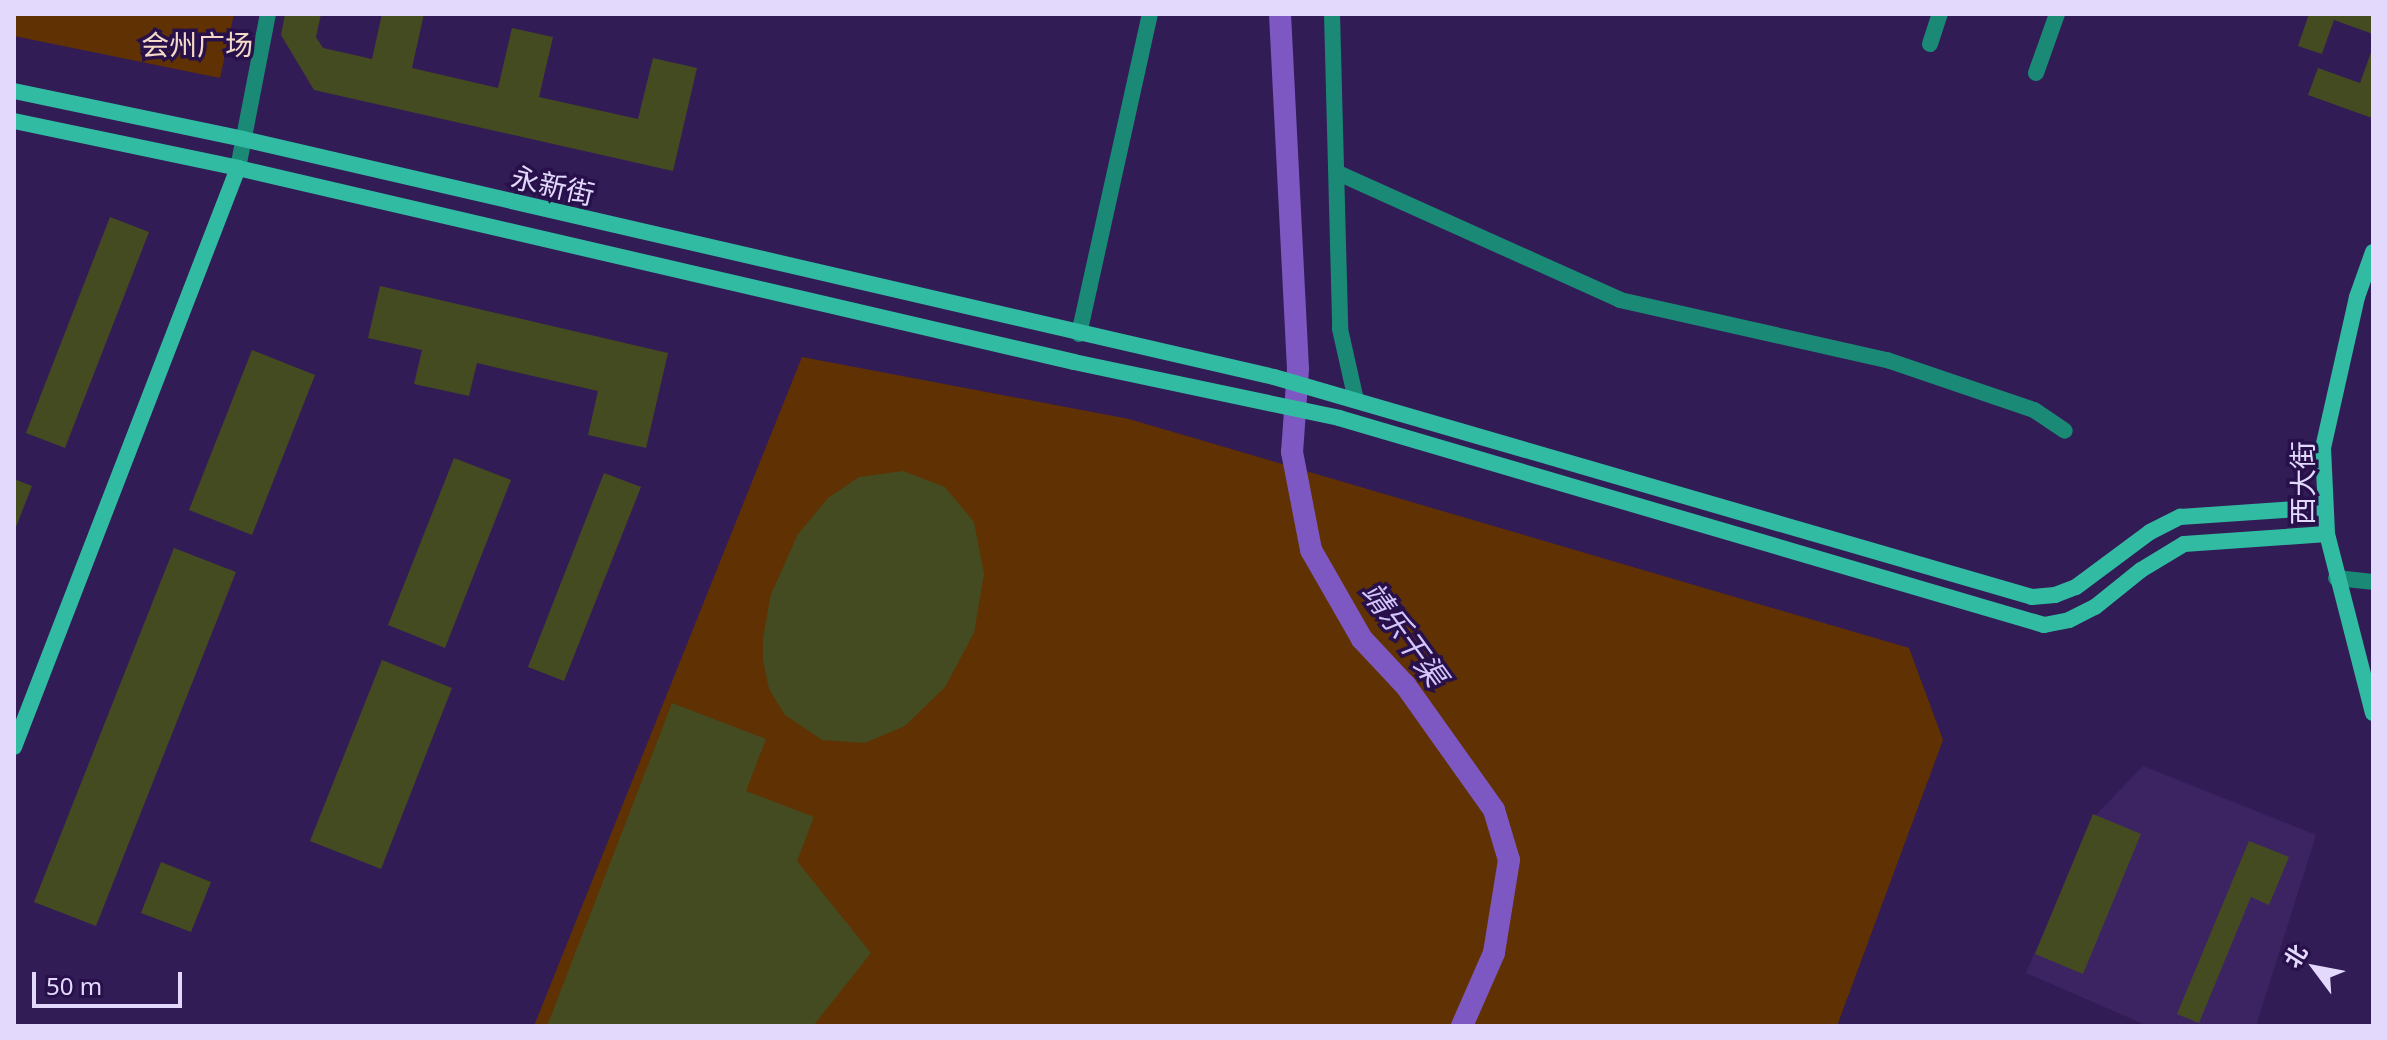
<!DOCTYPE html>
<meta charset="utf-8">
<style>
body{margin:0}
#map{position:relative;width:2387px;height:1040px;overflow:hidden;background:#321c55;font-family:"Noto Sans","Noto Sans SC",sans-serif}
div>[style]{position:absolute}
.built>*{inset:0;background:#3c2463}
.green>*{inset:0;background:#603102}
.canal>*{height:22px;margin:-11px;padding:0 11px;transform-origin:11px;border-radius:11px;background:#7e58c2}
.building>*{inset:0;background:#444b20}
.street>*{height:16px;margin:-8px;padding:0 8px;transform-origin:8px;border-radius:8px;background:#1a8a77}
.secondary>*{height:16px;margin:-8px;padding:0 8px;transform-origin:8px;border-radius:8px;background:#31bba2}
span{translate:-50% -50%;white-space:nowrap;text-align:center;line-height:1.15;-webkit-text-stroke:7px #28114a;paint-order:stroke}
.park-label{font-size:28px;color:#f3d9c6}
.street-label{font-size:28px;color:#e2d9fd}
.water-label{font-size:30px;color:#d4c5fc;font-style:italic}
.frame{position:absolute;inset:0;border:16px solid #e2d9fd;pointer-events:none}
.north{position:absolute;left:2275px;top:928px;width:80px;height:80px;-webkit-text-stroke:6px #28114a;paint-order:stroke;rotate:302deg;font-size:22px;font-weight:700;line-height:32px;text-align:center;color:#e2d9fd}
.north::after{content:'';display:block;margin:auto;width:28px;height:36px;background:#e2d9fd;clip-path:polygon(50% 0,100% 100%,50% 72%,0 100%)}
.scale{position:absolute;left:32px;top:972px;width:150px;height:36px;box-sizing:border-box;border:4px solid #e2d9fd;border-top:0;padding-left:10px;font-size:24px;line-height:28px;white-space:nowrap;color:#e2d9fd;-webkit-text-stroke:6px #28114a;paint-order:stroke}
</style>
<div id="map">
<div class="built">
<div style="clip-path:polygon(2143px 766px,2316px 835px,2256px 1026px,2148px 1026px,2026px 973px,2092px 819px)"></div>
</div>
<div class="green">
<div style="clip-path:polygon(14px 14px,234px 14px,220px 78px,14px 36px)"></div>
<div style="clip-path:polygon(802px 357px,1129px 419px,1909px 648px,1943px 740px,1837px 1026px,534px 1026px)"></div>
</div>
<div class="canal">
<div style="left:1280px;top:14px;width:355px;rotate:87.1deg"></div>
<div style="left:1298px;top:369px;width:83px;rotate:94.1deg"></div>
<div style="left:1292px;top:452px;width:100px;rotate:79deg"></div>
<div style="left:1311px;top:550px;width:103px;rotate:60.2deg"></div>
<div style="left:1362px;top:639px;width:64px;rotate:46.9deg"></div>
<div style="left:1406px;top:686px;width:152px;rotate:54.6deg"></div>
<div style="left:1494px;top:810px;width:52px;rotate:73.3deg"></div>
<div style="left:1509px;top:860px;width:94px;rotate:99.2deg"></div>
<div style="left:1494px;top:953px;width:80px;rotate:113.7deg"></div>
</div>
<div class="building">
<div style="clip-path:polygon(285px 14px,321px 14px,316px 37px,323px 48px,372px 59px,382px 14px,424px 14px,412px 68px,498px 88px,512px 28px,553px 37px,539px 97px,638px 119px,653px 58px,697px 68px,673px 171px,314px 90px,281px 35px)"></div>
<div style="clip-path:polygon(2309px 14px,2373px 14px,2373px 34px,2334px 20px,2322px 54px,2298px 46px)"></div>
<div style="clip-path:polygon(2373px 47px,2372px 118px,2308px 95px,2318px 68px,2360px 83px)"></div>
<div style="clip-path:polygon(110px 217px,149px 232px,65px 448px,26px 433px)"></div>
<div style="clip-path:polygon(380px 286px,668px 353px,646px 448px,588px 435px,598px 391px,477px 363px,469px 396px,414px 384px,422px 350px,368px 338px)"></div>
<div style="clip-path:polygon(252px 350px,315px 375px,252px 535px,189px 510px)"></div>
<div style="clip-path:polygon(454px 458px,511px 480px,445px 648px,388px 625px)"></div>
<div style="clip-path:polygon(903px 471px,945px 487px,974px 522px,984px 574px,974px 633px,945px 687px,905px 726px,865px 743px,822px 740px,785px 715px,769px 689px,763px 660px,763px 638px,771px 594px,798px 534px,828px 498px,859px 477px)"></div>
<div style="clip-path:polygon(604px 473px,641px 487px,564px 681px,528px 667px)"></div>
<div style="clip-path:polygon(14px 479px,32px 486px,14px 532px)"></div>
<div style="clip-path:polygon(174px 548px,236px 572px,96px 926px,34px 902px)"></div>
<div style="clip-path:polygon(382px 660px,452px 688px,381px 869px,310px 841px)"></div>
<div style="clip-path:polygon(672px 703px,766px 739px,746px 791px,814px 817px,797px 861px,871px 953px,813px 1026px,547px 1026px)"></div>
<div style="clip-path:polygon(2093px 814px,2141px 834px,2083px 974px,2035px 954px)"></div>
<div style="clip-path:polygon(2249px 841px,2289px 857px,2269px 905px,2251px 897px,2199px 1023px,2177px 1014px)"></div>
<div style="clip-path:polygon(161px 862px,211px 882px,191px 932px,141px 913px)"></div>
</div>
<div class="street">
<div style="left:1332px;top:14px;width:315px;rotate:88.5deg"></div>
<div style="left:1340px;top:329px;width:73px;rotate:77.3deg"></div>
<div style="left:1930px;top:44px;width:32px;rotate:-72deg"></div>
<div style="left:2036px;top:73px;width:63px;rotate:-70.4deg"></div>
<div style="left:238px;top:168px;width:157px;rotate:-79deg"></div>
<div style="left:1338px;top:173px;width:309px;rotate:24.2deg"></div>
<div style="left:1620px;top:300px;width:274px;rotate:12.7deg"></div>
<div style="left:1887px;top:360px;width:155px;rotate:18.8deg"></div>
<div style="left:2034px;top:410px;width:37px;rotate:34deg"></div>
<div style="left:1079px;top:334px;width:328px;rotate:-77.5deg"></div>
<div style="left:2336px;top:578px;width:37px;rotate:6deg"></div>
</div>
<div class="secondary">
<div style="left:14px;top:91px;width:234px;rotate:11.8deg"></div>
<div style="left:243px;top:139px;width:1058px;rotate:13deg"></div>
<div style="left:1274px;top:377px;width:789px;rotate:16.18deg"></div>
<div style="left:2032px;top:597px;width:23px;rotate:-5deg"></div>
<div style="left:2055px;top:595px;width:22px;rotate:-21deg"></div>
<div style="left:2076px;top:587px;width:92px;rotate:-36.6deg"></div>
<div style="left:2150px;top:532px;width:34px;rotate:-27deg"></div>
<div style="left:2180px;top:517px;width:145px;rotate:-3.9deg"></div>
<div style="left:14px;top:121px;width:229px;rotate:11.8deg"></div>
<div style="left:238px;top:168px;width:858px;rotate:13.06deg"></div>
<div style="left:1074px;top:362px;width:271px;rotate:11.9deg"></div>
<div style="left:1339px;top:418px;width:735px;rotate:16.36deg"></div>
<div style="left:2044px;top:625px;width:25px;rotate:-11deg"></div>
<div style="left:2069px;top:620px;width:29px;rotate:-27deg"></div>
<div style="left:2095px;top:607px;width:59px;rotate:-38.8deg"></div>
<div style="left:2141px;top:570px;width:50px;rotate:-31.2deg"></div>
<div style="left:2184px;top:544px;width:143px;rotate:-4deg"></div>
<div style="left:2373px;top:252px;width:48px;rotate:109.6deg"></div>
<div style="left:2357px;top:297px;width:155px;rotate:102.7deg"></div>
<div style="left:2323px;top:448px;width:86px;rotate:87.3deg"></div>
<div style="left:2327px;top:534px;width:185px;rotate:75.6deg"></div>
<div style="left:14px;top:747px;width:621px;rotate:-68.85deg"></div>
</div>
<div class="park-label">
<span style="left:197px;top:44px">会州广场</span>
</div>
<div class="street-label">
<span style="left:553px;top:185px;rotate:13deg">永新街</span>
<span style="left:2302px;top:483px;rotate:-90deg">西大街</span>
</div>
<div class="water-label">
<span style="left:1404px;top:634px;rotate:54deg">靖乐干渠</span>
</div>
<div class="frame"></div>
<div class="north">北</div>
<div class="scale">50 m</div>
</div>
